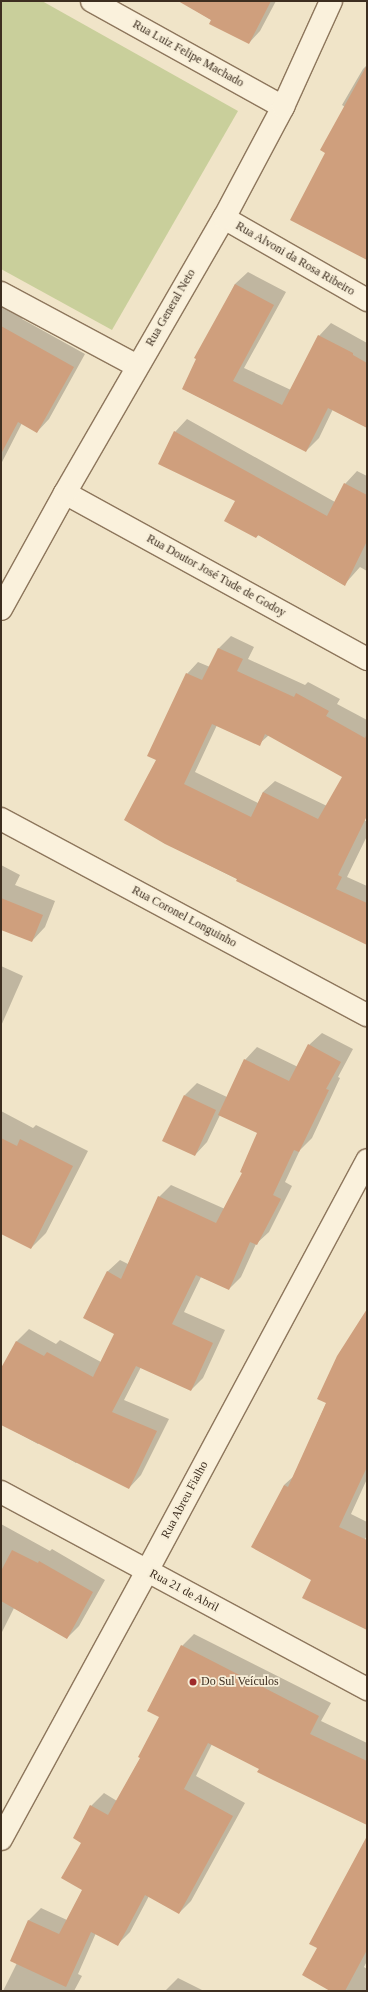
<!DOCTYPE html>
<meta charset="utf-8">
<style>
body{margin:0}
#map{position:relative;width:368px;height:1992px;overflow:hidden;background:#f0e4c8;font-family:"Times New Roman",serif}
div>[style]{position:absolute}
.green>*{inset:0;background:#c9cf9b}
.shadow>*{inset:0;background:#0003}
.building>*{inset:0;background:#cf9f7d}
.roads{filter:drop-shadow(1px 0 #8d765c) drop-shadow(-1px 0 #8d765c) drop-shadow(0 1px #8d765c) drop-shadow(0 -1px #8d765c)}
.street>*{height:22px;margin:-11px;padding:0 11px;transform-origin:11px;border-radius:11px;background:#faf1dc}
.secondary>*{height:22px;margin:-11px;padding:0 11px;transform-origin:11px;border-radius:11px;background:#faf1dc}
.dots>*{width:11px;height:11px;translate:-50% -50%;box-sizing:border-box;border:2px solid #f7eed8;border-radius:50%}
span{translate:-50% -50%;white-space:nowrap;text-align:center;line-height:1.15;-webkit-text-stroke:3.5px #f7eed8;paint-order:stroke}
.street-label{font-size:12px;color:#3d2e20}
.poi-label{font-size:12px;color:#3d2e20}
.left{translate:0 -50%;text-align:left}
.frame{position:absolute;inset:0;border:2px solid #3d2e20;pointer-events:none}
</style>
<div id="map">
<div class="green">
<div style="clip-path:polygon(1px 1px,42px 1px,238px 111px,112px 330px,1px 269px)"></div>
</div>
<div class="shadow">
<div style="clip-path:polygon(180px 1px,276px 1px,260px 31px,249px 43px)"></div>
<div style="clip-path:polygon(367px 65px,367px 259px,326px 153px,345px 107px,342px 105px,363px 69px)"></div>
<div style="clip-path:polygon(248px 272px,286px 292px,244px 368px,291px 390px,319px 336px,331px 323px,367px 343px,367px 427px,333px 409px,319px 438px,306px 451px,183px 389px,235px 284px)"></div>
<div style="clip-path:polygon(1px 305px,24px 317px,22px 319px,85px 354px,49px 419px,37px 432px,22px 423px,1px 464px)"></div>
<div style="clip-path:polygon(187px 419px,335px 502px,345px 484px,357px 471px,367px 476px,367px 571px,360px 567px,344px 585px,259px 535px,256px 537px,236px 501px,175px 432px)"></div>
<div style="clip-path:polygon(evenodd,231px 636px,254px 647px,248px 659px,305px 685px,308px 682px,340px 699px,337px 704px,367px 720px,367px 814px,364px 820px,367px 822px,367px 836px,347px 877px,367px 886px,367px 944px,165px 843px,157px 760px,187px 674px,198px 662px,210px 667px,219px 648px,231px 636px,217px 725px,259px 744px,269px 735px,344px 776px,327px 806px,275px 781px,263px 792px,258px 803px,195px 772px,217px 725px)"></div>
<div style="clip-path:polygon(1px 865px,20px 875px,15px 885px,55px 901px,45px 927px,32px 941px,1px 929px)"></div>
<div style="clip-path:polygon(1px 966px,23px 976px,1px 1026px)"></div>
<div style="clip-path:polygon(322px 1033px,353px 1049px,338px 1077px,340px 1078px,312px 1138px,300px 1150px,285px 1182px,292px 1186px,269px 1232px,256px 1244px,241px 1277px,229px 1289px,201px 1277px,184px 1312px,225px 1330px,203px 1378px,191px 1390px,141px 1367px,124px 1400px,169px 1419px,141px 1475px,129px 1488px,78px 1461px,76px 1463px,40px 1442px,38px 1444px,7px 1427px,1px 1416px,1px 1370px,17px 1341px,29px 1329px,56px 1344px,60px 1340px,101px 1362px,116px 1334px,107px 1272px,120px 1260px,128px 1264px,159px 1197px,171px 1185px,225px 1209px,243px 1173px,259px 1133px,220px 1115px,207px 1142px,195px 1155px,185px 1095px,197px 1083px,227px 1097px,245px 1060px,257px 1047px,298px 1067px,309px 1045px)"></div>
<div style="clip-path:polygon(1px 1111px,33px 1128px,36px 1125px,88px 1151px,46px 1233px,31px 1248px,1px 1232px)"></div>
<div style="clip-path:polygon(367px 1311px,367px 1479px,351px 1514px,367px 1522px,367px 1535px,359px 1552px,367px 1556px,367px 1629px,313px 1579px,284px 1485px,294px 1476px)"></div>
<div style="clip-path:polygon(1px 1524px,50px 1551px,52px 1549px,105px 1580px,79px 1626px,67px 1638px,14px 1608px,1px 1634px)"></div>
<div style="clip-path:polygon(194px 1634px,331px 1703px,321px 1721px,367px 1743px,367px 1824px,212px 1744px,196px 1776px,245px 1803px,191px 1901px,179px 1913px,149px 1896px,130px 1932px,117px 1945px,96px 1933px,78px 1974px,82px 1976px,74px 1991px,3px 1991px,17px 1963px,11px 1961px,29px 1920px,41px 1908px,67px 1920px,83px 1889px,83px 1842px,91px 1806px,104px 1793px,117px 1801px,141px 1757px,160px 1717px,182px 1646px)"></div>
<div style="clip-path:polygon(367px 1838px,367px 1961px,364px 1967px,367px 1969px,367px 1991px,333px 1991px,318px 1948px)"></div>
<div style="clip-path:polygon(178px 1978px,204px 1991px,165px 1991px)"></div>
</div>
<div class="building">
<div style="clip-path:polygon(178px 1px,271px 1px,249px 44px,209px 24px,211px 20px)"></div>
<div style="clip-path:polygon(367px 65px,367px 260px,290px 220px,325px 153px,320px 150px)"></div>
<div style="clip-path:polygon(235px 284px,274px 305px,233px 381px,282px 405px,318px 335px,353px 353px,353px 355px,367px 363px,367px 428px,328px 408px,306px 452px,182px 389px,196px 359px,194px 358px)"></div>
<div style="clip-path:polygon(1px 326px,74px 367px,37px 433px,18px 422px,1px 454px)"></div>
<div style="clip-path:polygon(174px 431px,327px 516px,344px 483px,367px 495px,367px 541px,345px 586px,258px 535px,256px 538px,224px 521px,235px 501px,158px 464px)"></div>
<div style="clip-path:polygon(evenodd,218px 648px,243px 659px,237px 671px,294px 697px,296px 693px,329px 711px,326px 716px,365px 738px,367px 733px,367px 816px,338px 875px,342px 877px,336px 889px,367px 903px,367px 945px,236px 881px,237px 879px,165px 844px,124px 820px,156px 760px,147px 756px,186px 673px,202px 680px,218px 648px,212px 724px,260px 746px,265px 734px,342px 777px,318px 819px,263px 792px,251px 817px,184px 784px,212px 724px)"></div>
<div style="clip-path:polygon(1px 898px,43px 915px,32px 942px,1px 930px)"></div>
<div style="clip-path:polygon(308px 1044px,341px 1062px,326px 1089px,329px 1090px,299px 1152px,294px 1150px,273px 1195px,281px 1199px,257px 1245px,250px 1242px,229px 1290px,196px 1275px,172px 1324px,213px 1343px,191px 1391px,136px 1366px,112px 1412px,157px 1431px,129px 1489px,1px 1425px,1px 1368px,16px 1341px,44px 1356px,47px 1352px,93px 1377px,114px 1334px,83px 1318px,107px 1271px,121px 1279px,158px 1196px,216px 1223px,242px 1173px,240px 1172px,257px 1133px,218px 1115px,244px 1059px,289px 1081px)"></div>
<div style="clip-path:polygon(184px 1095px,216px 1110px,195px 1156px,162px 1141px)"></div>
<div style="clip-path:polygon(1px 1138px,17px 1146px,20px 1139px,73px 1166px,31px 1249px,1px 1234px)"></div>
<div style="clip-path:polygon(367px 1309px,367px 1467px,339px 1527px,367px 1540px,367px 1630px,302px 1598px,311px 1580px,251px 1547px,284px 1485px,288px 1487px,326px 1403px,317px 1399px,337px 1356px)"></div>
<div style="clip-path:polygon(12px 1550px,38px 1563px,39px 1561px,93px 1592px,67px 1639px,1px 1601px,1px 1571px)"></div>
<div style="clip-path:polygon(181px 1645px,319px 1716px,310px 1734px,367px 1761px,367px 1825px,273px 1780px,257px 1772px,259px 1769px,208px 1743px,184px 1789px,233px 1816px,179px 1914px,145px 1895px,118px 1946px,91px 1932px,66px 1987px,10px 1961px,28px 1920px,59px 1934px,82px 1890px,61px 1878px,81px 1843px,73px 1838px,90px 1805px,108px 1815px,140px 1758px,138px 1757px,159px 1717px,147px 1711px)"></div>
<div style="clip-path:polygon(367px 1836px,367px 1950px,345px 1991px,330px 1991px,302px 1975px,317px 1948px,309px 1944px)"></div>
</div>
<div class="roads">
<div class="street">
<div style="left:92px;top:1px;width:218px;rotate:29deg"></div>
<div style="left:224px;top:218px;width:165px;rotate:29.8deg"></div>
<div style="left:1px;top:293px;width:154px;rotate:28.2deg"></div>
<div style="left:65px;top:493px;width:345px;rotate:28.8deg"></div>
<div style="left:1px;top:609px;width:132px;rotate:-61.1deg"></div>
<div style="left:65px;top:493px;width:318px;rotate:-60deg"></div>
<div style="left:224px;top:218px;width:126px;rotate:-62deg"></div>
<div style="left:283px;top:107px;width:116px;rotate:-65.6deg"></div>
<div style="left:1px;top:819px;width:415px;rotate:28.2deg"></div>
<div style="left:1px;top:1839px;width:305px;rotate:-61.4deg"></div>
<div style="left:147px;top:1571px;width:466px;rotate:-61.8deg"></div>
</div>
<div class="secondary">
<div style="left:1px;top:1492px;width:416px;rotate:28.3deg"></div>
</div>
</div>
<div class="dots">
<div style="left:193px;top:1682px;background:#9e2a2b"></div>
</div>
<div class="street-label">
<span style="left:188px;top:54px;rotate:29deg">Rua Luiz Felipe Machado</span>
<span style="left:295px;top:259px;rotate:30deg">Rua Alvoni da Rosa Ribeiro</span>
<span style="left:171px;top:308px;rotate:-60deg">Rua General Neto</span>
<span style="left:216px;top:576px;rotate:29deg">Rua Doutor José Tude de Godoy</span>
<span style="left:184px;top:917px;rotate:28deg">Rua Coronel Longuinho</span>
<span style="left:185px;top:1500px;rotate:-62deg">Rua Abreu Fialho</span>
<span style="left:184px;top:1591px;rotate:28deg">Rua 21 de Abril</span>
</div>
<div class="poi-label">
<span class="left" style="left:201px;top:1682px">Do Sul Veículos</span>
</div>
<div class="frame"></div>
</div>
